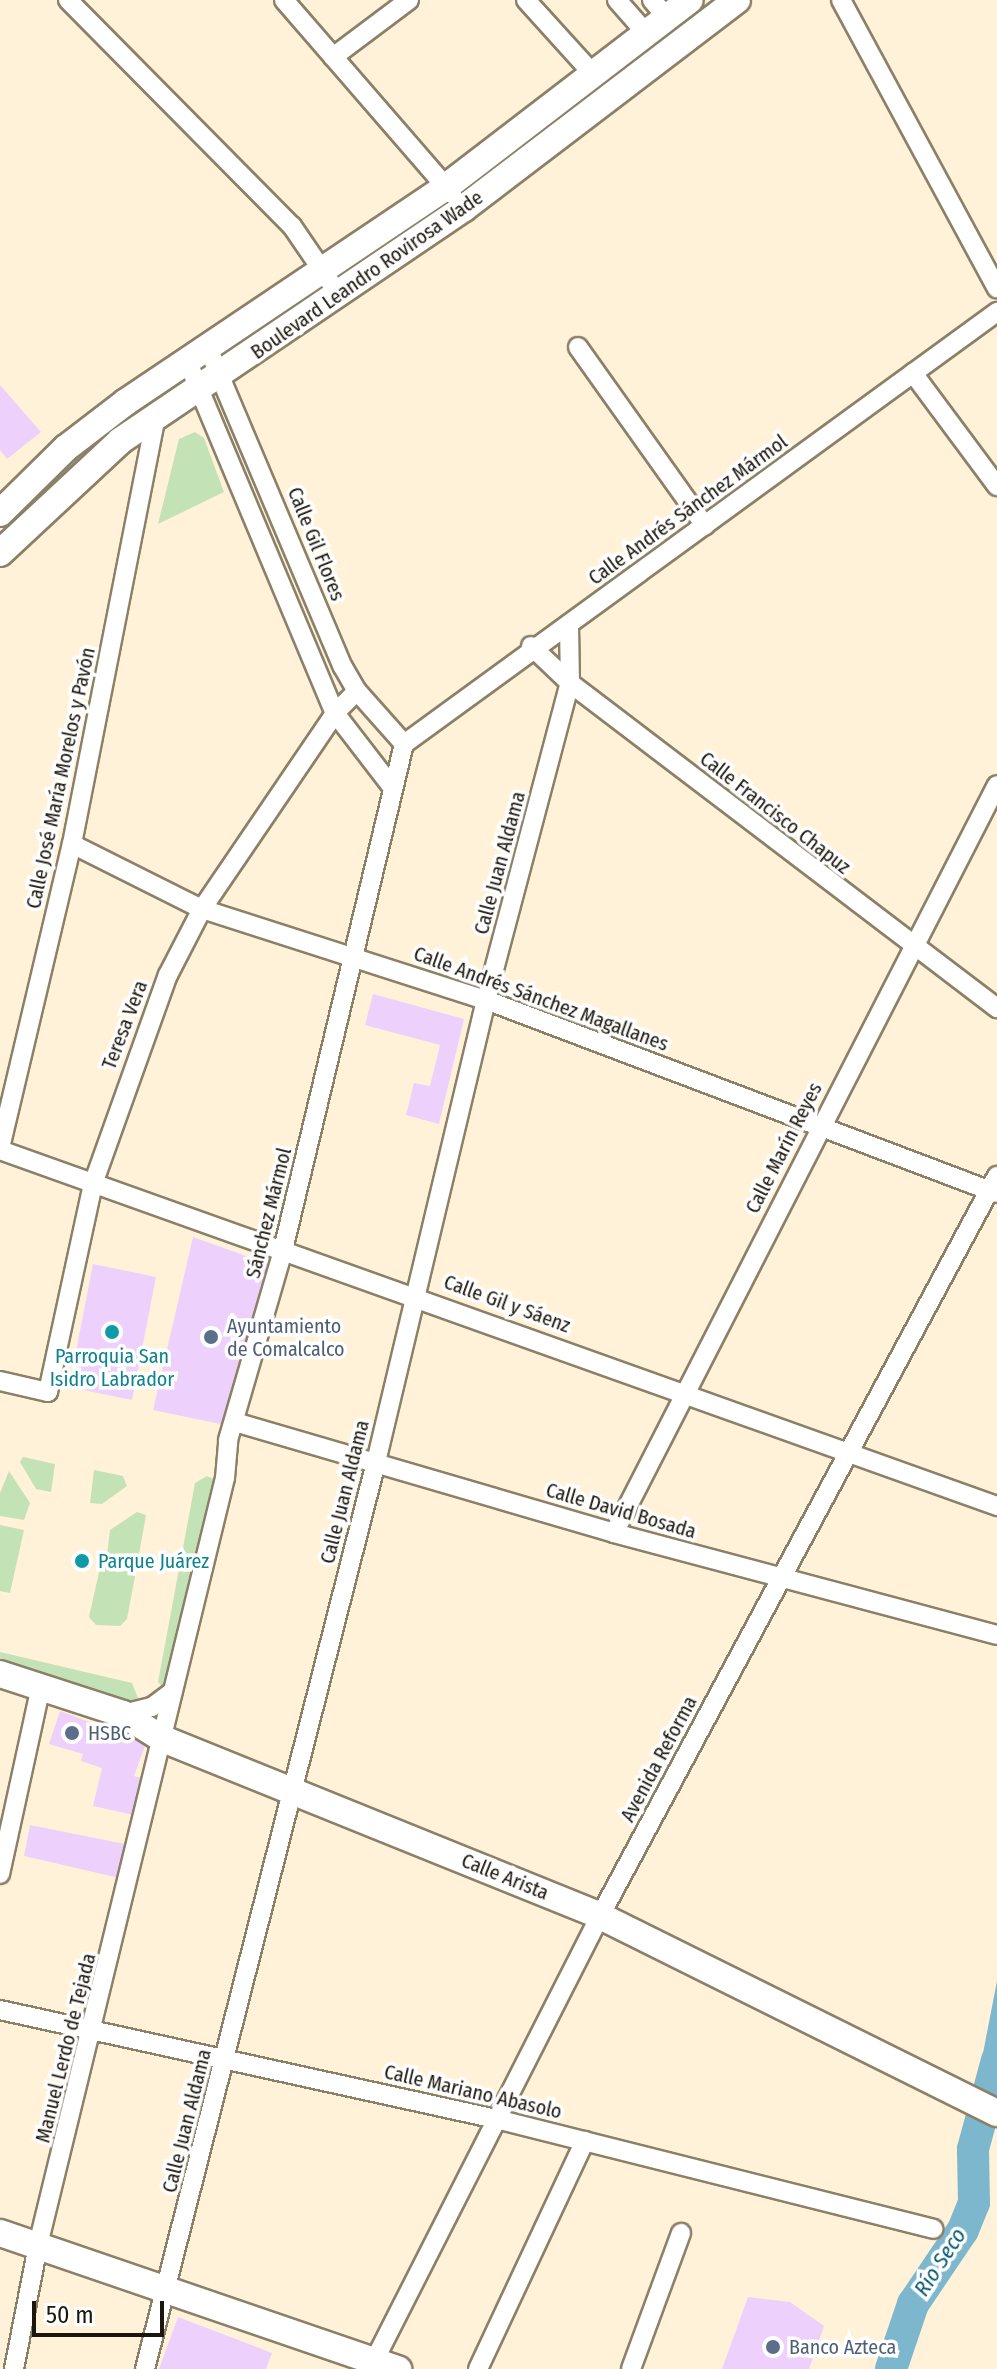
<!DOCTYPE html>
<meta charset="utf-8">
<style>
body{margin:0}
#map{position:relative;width:997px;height:2369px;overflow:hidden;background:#fff2d8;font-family:"Fira Sans Condensed",sans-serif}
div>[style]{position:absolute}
.green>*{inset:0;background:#c3e3b7}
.water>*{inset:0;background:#7db7cd}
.river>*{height:32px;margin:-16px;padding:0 16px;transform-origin:16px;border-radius:16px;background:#7db7cd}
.building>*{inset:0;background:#edd0fc}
.roads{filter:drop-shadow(2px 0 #8b8068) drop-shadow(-2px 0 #8b8068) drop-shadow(0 2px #8b8068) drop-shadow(0 -2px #8b8068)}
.street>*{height:18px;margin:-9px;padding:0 9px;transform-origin:9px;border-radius:9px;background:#fff}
.secondary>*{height:26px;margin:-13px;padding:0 13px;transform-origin:13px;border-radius:13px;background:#fff}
.dots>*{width:22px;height:22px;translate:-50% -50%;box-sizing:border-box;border:4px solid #fff;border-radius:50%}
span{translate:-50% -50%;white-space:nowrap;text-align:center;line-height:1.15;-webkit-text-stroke:7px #fff;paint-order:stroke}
.street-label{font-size:20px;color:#1b170e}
.service-label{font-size:20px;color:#4e5e75}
.left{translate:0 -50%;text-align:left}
.culture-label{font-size:20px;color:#0d838f}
.water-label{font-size:22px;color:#03576e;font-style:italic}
.scale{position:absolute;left:32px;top:2301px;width:132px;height:36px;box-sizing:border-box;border:4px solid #1b170e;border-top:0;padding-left:10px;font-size:24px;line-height:28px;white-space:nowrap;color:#1b170e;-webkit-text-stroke:6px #fff;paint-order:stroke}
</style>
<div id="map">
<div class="green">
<div style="clip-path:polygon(195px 432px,204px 438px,224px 492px,158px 524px,179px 439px)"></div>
<div style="clip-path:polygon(23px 1457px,55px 1464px,51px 1492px,36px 1489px,20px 1462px)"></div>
<div style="clip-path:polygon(94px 1470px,123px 1476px,127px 1486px,102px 1504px,90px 1503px)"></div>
<div style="clip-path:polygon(9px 1471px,30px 1503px,24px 1520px,0 1516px,0 1493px)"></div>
<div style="clip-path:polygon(207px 1476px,216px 1480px,164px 1689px,158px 1682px,195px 1483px)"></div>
<div style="clip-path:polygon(137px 1512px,146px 1515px,138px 1560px,107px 1555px,110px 1530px)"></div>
<div style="clip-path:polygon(0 1525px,24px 1530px,10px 1593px,0 1591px)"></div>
<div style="clip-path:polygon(106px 1562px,136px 1571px,127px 1619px,120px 1626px,96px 1625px,89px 1617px,101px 1563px)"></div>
<div style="clip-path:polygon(0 1652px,132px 1683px,138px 1698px,134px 1705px,0 1669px)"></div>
</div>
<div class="water">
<div style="clip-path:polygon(997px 1981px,997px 2097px,980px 2091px,978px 2079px)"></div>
</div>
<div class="river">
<div style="left:891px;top:2369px;width:69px;rotate:-71.3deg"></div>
<div style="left:913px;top:2304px;width:89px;rotate:-56deg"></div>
<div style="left:963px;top:2230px;width:29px;rotate:-68deg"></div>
<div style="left:974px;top:2203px;width:54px;rotate:-91.1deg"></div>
<div style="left:973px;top:2149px;width:92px;rotate:-74.9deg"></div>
</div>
<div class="building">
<div style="clip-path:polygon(0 385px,41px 432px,7px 459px,0 450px)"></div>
<div style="clip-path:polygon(373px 994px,464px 1019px,439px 1124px,406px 1115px,414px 1083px,430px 1086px,440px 1045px,365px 1025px)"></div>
<div style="clip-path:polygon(193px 1237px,269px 1264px,230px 1426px,153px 1410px)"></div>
<div style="clip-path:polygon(93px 1264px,156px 1277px,132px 1400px,69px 1387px)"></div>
<div style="clip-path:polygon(60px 1711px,146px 1743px,134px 1776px,150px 1780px,143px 1817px,93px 1806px,102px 1768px,81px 1761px,83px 1754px,49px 1744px)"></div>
<div style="clip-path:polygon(30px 1825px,135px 1846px,128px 1880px,24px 1856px)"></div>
<div style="clip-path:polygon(748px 2297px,790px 2302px,824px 2326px,809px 2369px,722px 2369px)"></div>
<div style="clip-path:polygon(178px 2317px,272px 2353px,266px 2369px,159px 2369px)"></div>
</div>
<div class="roads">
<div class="street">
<div style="left:68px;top:0;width:318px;rotate:45.3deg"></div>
<div style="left:292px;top:226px;width:83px;rotate:55.7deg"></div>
<div style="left:284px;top:0;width:257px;rotate:49.1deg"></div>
<div style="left:526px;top:0;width:100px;rotate:47.8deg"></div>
<div style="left:617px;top:0;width:44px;rotate:48.7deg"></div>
<div style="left:652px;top:0;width:23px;rotate:49deg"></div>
<div style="left:841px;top:0;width:328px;rotate:61.6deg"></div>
<div style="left:333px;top:57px;width:95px;rotate:-36.9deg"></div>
<div style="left:578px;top:347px;width:219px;rotate:54.6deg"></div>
<div style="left:208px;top:348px;width:346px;rotate:67.1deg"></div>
<div style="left:343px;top:667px;width:28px;rotate:60deg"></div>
<div style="left:357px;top:691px;width:71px;rotate:48.4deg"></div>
<div style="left:187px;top:360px;width:383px;rotate:67.3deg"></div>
<div style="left:335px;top:713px;width:93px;rotate:52.4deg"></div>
<div style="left:913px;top:373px;width:141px;rotate:53.4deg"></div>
<div style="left:531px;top:646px;width:54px;rotate:43.5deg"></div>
<div style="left:570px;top:683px;width:537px;rotate:37.28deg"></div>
<div style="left:404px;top:744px;width:734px;rotate:-36.07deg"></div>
<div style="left:72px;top:844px;width:145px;rotate:26.6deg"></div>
<div style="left:202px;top:909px;width:298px;rotate:17.8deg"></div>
<div style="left:486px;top:1000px;width:545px;rotate:20.73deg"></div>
<div style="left:0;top:1148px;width:312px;rotate:-76.7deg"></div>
<div style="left:72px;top:844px;width:437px;rotate:-78.9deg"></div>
<div style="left:0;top:1150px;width:1059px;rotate:19.65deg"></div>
<div style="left:0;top:1381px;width:49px;rotate:12.9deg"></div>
<div style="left:48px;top:1392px;width:213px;rotate:-77.8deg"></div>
<div style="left:93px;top:1184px;width:222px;rotate:-70.3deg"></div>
<div style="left:168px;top:975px;width:74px;rotate:-62.7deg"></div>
<div style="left:202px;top:909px;width:237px;rotate:-55.8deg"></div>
<div style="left:335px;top:713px;width:31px;rotate:-45deg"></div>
<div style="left:235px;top:1422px;width:395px;rotate:16.3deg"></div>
<div style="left:614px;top:1533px;width:396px;rotate:14.9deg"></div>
<div style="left:614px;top:1533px;width:840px;rotate:-62.89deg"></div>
<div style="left:123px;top:1714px;width:30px;rotate:-14deg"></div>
<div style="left:152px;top:1707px;width:26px;rotate:-37deg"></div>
<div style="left:0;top:1874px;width:192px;rotate:-77.7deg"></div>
<div style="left:0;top:2010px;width:508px;rotate:12.39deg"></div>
<div style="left:496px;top:2119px;width:451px;rotate:14.1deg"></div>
<div style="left:14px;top:2369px;width:126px;rotate:-79deg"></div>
<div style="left:38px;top:2245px;width:789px;rotate:-76.3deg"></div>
<div style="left:225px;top:1478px;width:38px;rotate:-85deg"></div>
<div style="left:228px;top:1440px;width:194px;rotate:-73.8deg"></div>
<div style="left:282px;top:1254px;width:524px;rotate:-76.55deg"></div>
<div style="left:145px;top:2369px;width:936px;rotate:-75.71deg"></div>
<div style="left:376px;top:1462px;width:475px;rotate:-76.6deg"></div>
<div style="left:486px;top:1000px;width:328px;rotate:-75.2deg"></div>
<div style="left:570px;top:683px;width:59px;rotate:-91deg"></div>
<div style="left:370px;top:2369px;width:508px;rotate:-63.08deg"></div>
<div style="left:600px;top:1916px;width:840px;rotate:-61.79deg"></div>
<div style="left:478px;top:2369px;width:252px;rotate:-64.9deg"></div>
<div style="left:631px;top:2369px;width:145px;rotate:-69.8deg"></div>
</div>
<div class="secondary">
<div style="left:0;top:513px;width:93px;rotate:-44.6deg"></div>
<div style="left:66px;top:448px;width:76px;rotate:-37.5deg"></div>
<div style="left:126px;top:402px;width:386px;rotate:-33.9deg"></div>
<div style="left:446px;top:187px;width:307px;rotate:-37.5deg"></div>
<div style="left:0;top:553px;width:164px;rotate:-43deg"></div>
<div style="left:120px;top:441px;width:415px;rotate:-34.1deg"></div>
<div style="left:464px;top:208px;width:343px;rotate:-37.3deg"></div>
<div style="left:0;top:1674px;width:129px;rotate:18deg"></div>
<div style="left:123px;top:1714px;width:47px;rotate:32deg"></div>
<div style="left:163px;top:1739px;width:471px;rotate:22deg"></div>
<div style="left:600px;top:1916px;width:443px;rotate:26.4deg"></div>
<div style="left:0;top:2233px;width:421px;rotate:18.9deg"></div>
</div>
</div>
<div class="dots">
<div style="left:112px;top:1332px;background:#0f9aa8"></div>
<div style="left:211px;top:1337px;background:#5c6f8a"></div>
<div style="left:82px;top:1561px;background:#0f9aa8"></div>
<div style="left:72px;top:1733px;background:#5c6f8a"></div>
<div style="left:773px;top:2347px;background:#5c6f8a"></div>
</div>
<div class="street-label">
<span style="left:367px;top:275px;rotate:-35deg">Boulevard Leandro Rovirosa Wade</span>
<span style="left:688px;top:510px;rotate:-36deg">Calle Andrés Sánchez Mármol</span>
<span style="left:316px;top:544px;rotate:68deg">Calle Gil Flores</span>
<span style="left:61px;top:778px;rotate:-78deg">Calle José María Morelos y Pavón</span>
<span style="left:775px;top:813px;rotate:38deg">Calle Francisco Chapuz</span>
<span style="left:500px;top:863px;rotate:-75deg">Calle Juan Aldama</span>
<span style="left:541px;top:999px;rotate:20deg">Calle Andrés Sánchez Magallanes</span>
<span style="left:125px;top:1025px;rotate:-69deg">Teresa Vera</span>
<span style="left:784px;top:1148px;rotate:-63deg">Calle Marín Reyes</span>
<span style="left:269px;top:1213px;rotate:-76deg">Sánchez Mármol</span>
<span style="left:507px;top:1304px;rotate:20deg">Calle Gil y Sáenz</span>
<span style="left:345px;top:1492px;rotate:-76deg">Calle Juan Aldama</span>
<span style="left:621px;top:1511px;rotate:16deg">Calle David Bosada</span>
<span style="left:659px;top:1759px;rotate:-62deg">Avenida Reforma</span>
<span style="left:505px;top:1877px;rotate:22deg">Calle Arista</span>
<span style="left:66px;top:2048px;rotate:-76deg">Manuel Lerdo de Tejada</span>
<span style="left:473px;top:2092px;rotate:13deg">Calle Mariano Abasolo</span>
<span style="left:187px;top:2121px;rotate:-76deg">Calle Juan Aldama</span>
</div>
<div class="service-label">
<span class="left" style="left:227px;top:1338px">Ayuntamiento<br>de Comalcalco</span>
<span class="left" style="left:88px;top:1733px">HSBC</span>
<span class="left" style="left:789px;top:2347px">Banco Azteca</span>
</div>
<div class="culture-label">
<span style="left:112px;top:1368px">Parroquia San<br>Isidro Labrador</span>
<span class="left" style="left:98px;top:1561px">Parque Juárez</span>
</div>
<div class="water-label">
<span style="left:940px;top:2262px;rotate:-57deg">Río Seco</span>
</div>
<div class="scale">50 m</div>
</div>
